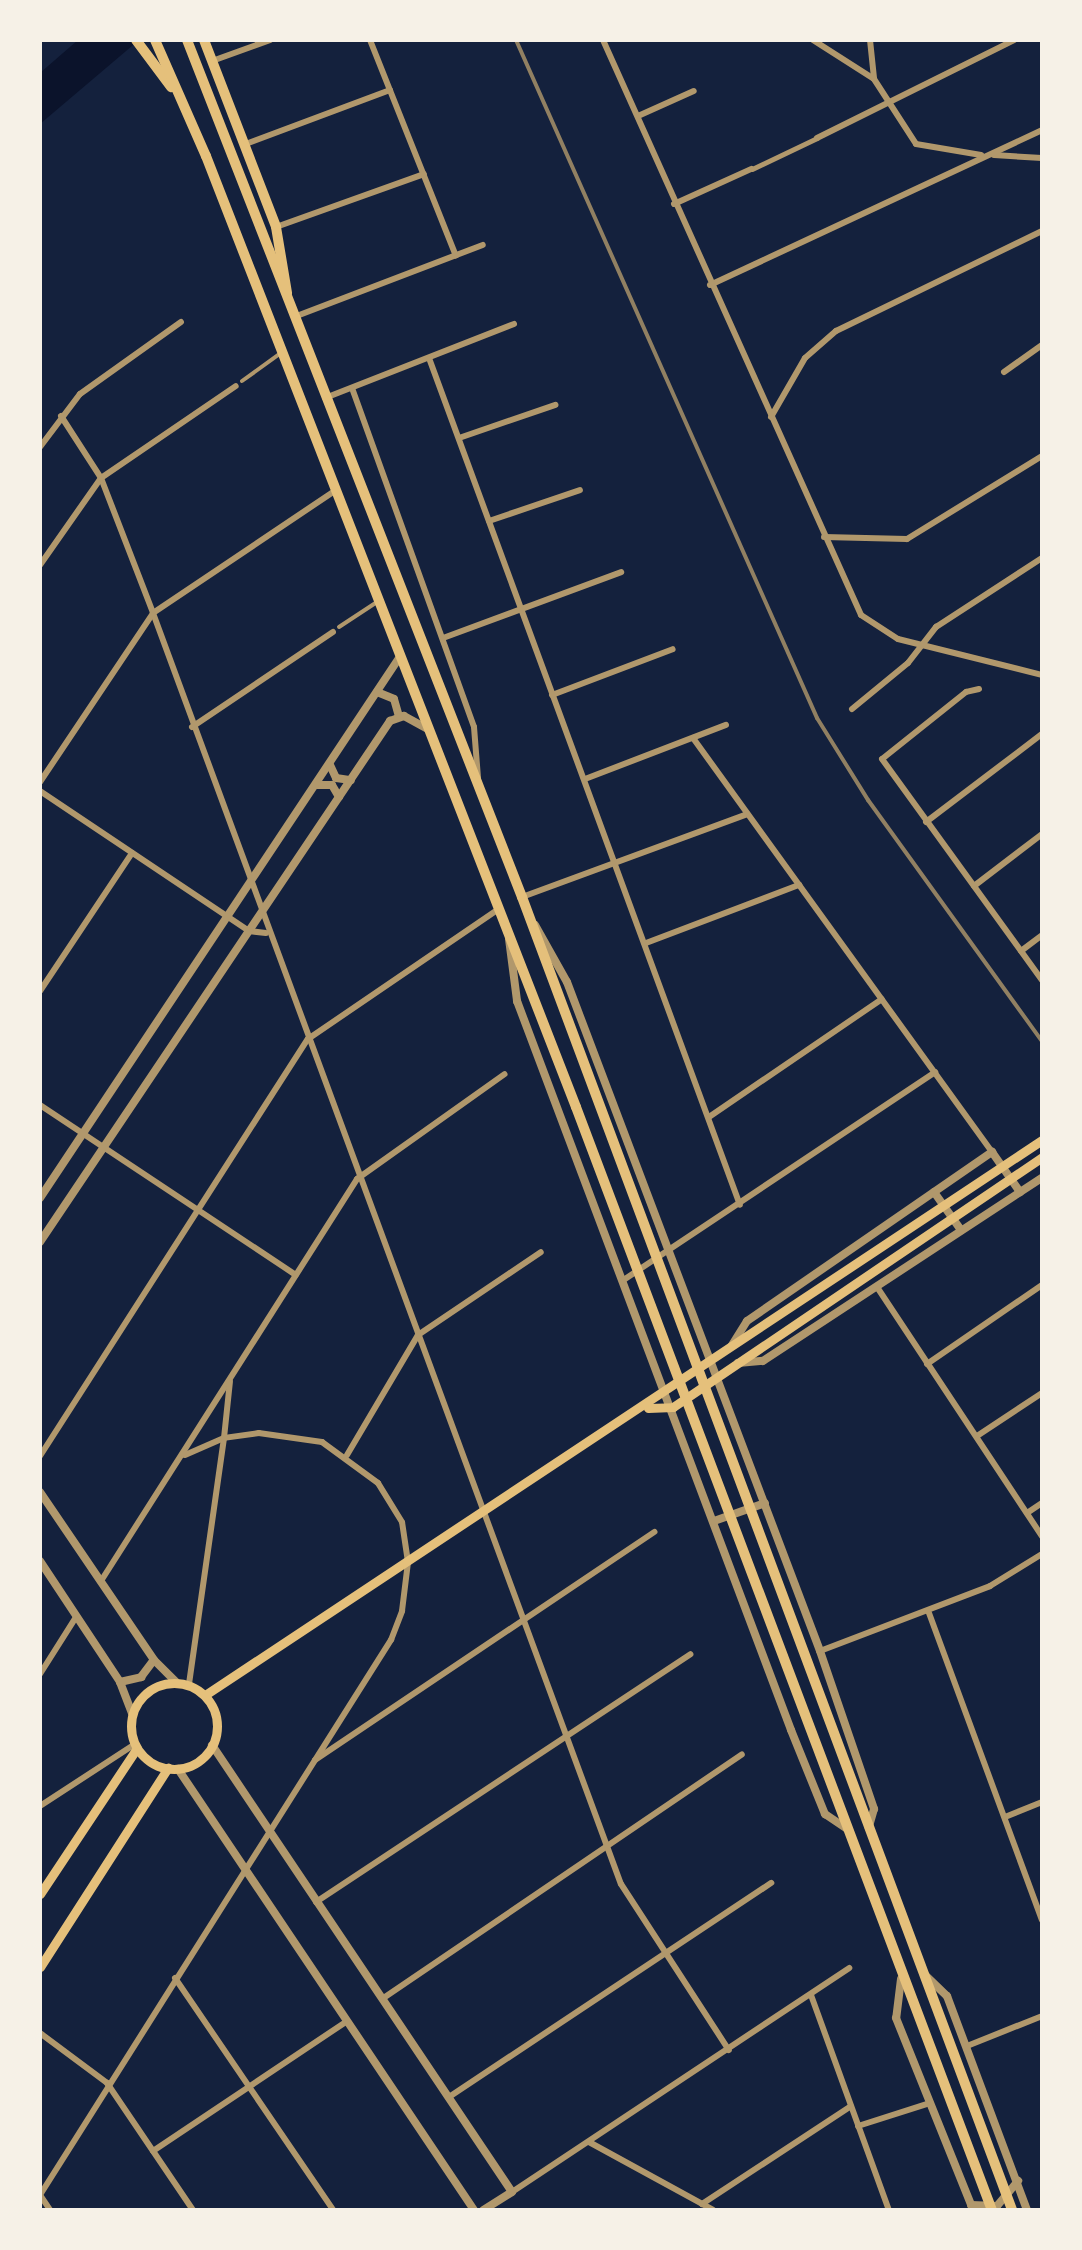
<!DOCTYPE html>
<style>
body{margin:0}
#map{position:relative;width:1082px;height:2250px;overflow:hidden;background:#14213d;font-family:"Times New Roman",serif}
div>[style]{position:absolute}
.water>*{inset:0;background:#0b132b}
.service>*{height:4px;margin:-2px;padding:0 2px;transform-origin:2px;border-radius:2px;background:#b1986c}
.pedestrian>*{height:5px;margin:-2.5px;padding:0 2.5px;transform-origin:2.5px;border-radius:2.5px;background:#b1986c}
.minor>*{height:6px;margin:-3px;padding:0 3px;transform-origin:3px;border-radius:3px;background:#b1986c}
.tertiary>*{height:8px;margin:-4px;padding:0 4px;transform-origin:4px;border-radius:4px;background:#b1986c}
.secondary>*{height:9px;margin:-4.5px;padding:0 4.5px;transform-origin:4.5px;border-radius:4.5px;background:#e5c07b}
.secondary>.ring{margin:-4.5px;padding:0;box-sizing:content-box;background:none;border:9px solid #e5c07b;border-radius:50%}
.trunk>*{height:10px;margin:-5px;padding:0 5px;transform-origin:5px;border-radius:5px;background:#e5c07b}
.rail>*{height:4px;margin:-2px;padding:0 2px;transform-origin:2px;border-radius:2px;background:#918062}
span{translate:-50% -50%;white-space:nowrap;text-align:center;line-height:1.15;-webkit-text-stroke:8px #f6f1e7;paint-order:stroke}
.frame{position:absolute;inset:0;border:42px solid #f6f1e7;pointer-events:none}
</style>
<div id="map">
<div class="water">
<div style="clip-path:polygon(78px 40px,139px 40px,40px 124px,40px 73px)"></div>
</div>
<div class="service">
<div style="left:242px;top:381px;width:48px;rotate:-35.7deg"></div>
<div style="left:339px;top:627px;width:45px;rotate:-33.3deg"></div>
</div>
<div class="pedestrian">
<div style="left:752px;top:169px;width:72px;rotate:-25.5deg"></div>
</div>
<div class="minor">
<div style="left:370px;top:40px;width:232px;rotate:68.3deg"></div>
<div style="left:603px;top:40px;width:630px;rotate:65.83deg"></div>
<div style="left:861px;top:615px;width:44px;rotate:33deg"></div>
<div style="left:898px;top:639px;width:148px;rotate:14deg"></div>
<div style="left:813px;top:40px;width:72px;rotate:32.6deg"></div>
<div style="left:874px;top:79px;width:77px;rotate:57.1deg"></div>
<div style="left:916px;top:144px;width:66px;rotate:9.6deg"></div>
<div style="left:870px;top:40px;width:39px;rotate:84deg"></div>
<div style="left:212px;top:61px;width:62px;rotate:-19.9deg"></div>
<div style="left:638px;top:116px;width:61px;rotate:-24.1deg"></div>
<div style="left:817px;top:138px;width:220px;rotate:-26.4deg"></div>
<div style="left:243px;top:145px;width:157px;rotate:-20.5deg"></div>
<div style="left:994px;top:155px;width:48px;rotate:3.6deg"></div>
<div style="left:674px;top:204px;width:85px;rotate:-24.4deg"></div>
<div style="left:276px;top:227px;width:157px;rotate:-19.7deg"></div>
<div style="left:710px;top:285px;width:366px;rotate:-25deg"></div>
<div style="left:294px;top:317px;width:202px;rotate:-20.9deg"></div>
<div style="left:429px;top:358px;width:902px;rotate:69.84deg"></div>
<div style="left:1004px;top:372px;width:47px;rotate:-35.4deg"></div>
<div style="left:352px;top:388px;width:360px;rotate:70.2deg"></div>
<div style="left:474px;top:727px;width:51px;rotate:85.5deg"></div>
<div style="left:325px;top:398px;width:203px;rotate:-21.4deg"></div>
<div style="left:61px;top:416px;width:74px;rotate:57.2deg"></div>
<div style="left:101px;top:478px;width:145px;rotate:68.9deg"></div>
<div style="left:153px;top:613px;width:1354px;rotate:69.79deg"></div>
<div style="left:621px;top:1884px;width:198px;rotate:57deg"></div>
<div style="left:771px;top:417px;width:68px;rotate:-60deg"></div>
<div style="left:805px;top:358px;width:41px;rotate:-41.1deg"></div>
<div style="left:836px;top:331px;width:229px;rotate:-25.9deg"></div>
<div style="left:459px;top:438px;width:102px;rotate:-19deg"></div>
<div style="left:40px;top:447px;width:66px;rotate:-53deg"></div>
<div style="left:80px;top:394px;width:124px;rotate:-35.5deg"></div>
<div style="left:489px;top:521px;width:96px;rotate:-18.8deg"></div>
<div style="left:824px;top:537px;width:83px;rotate:1.4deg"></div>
<div style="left:907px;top:539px;width:158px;rotate:-31.6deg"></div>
<div style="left:40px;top:565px;width:106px;rotate:-55deg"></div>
<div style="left:101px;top:478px;width:163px;rotate:-34.3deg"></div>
<div style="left:443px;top:638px;width:190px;rotate:-20.3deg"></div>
<div style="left:979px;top:689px;width:13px;rotate:167deg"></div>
<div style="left:966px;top:692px;width:107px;rotate:141.4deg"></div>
<div style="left:882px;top:759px;width:273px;rotate:54.1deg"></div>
<div style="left:552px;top:695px;width:129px;rotate:-20.8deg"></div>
<div style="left:852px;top:709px;width:72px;rotate:-39.4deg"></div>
<div style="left:908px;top:663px;width:46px;rotate:-52.1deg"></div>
<div style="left:936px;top:627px;width:126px;rotate:-33.1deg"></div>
<div style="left:192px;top:727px;width:170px;rotate:-34deg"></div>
<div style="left:693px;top:738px;width:511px;rotate:54.16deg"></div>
<div style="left:585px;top:779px;width:151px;rotate:-21deg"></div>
<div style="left:40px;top:782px;width:203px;rotate:-56.2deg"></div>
<div style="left:153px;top:613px;width:217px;rotate:-33.9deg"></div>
<div style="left:40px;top:791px;width:252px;rotate:33.8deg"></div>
<div style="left:249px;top:931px;width:17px;rotate:7deg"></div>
<div style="left:926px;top:822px;width:146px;rotate:-37.2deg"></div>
<div style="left:974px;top:886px;width:86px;rotate:-37.4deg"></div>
<div style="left:522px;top:897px;width:240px;rotate:-20.2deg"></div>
<div style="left:646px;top:943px;width:164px;rotate:-20.8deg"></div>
<div style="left:1021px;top:951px;width:26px;rotate:-37deg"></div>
<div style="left:40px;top:991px;width:166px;rotate:-56.3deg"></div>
<div style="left:40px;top:1105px;width:307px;rotate:33.6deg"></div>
<div style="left:709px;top:1117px;width:209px;rotate:-34.3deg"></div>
<div style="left:625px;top:1279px;width:373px;rotate:-33.7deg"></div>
<div style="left:877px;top:1287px;width:299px;rotate:56.5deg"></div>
<div style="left:927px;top:1364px;width:140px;rotate:-34.5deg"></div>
<div style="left:977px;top:1436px;width:78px;rotate:-33.5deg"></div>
<div style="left:185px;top:1455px;width:43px;rotate:-23.6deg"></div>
<div style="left:224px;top:1438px;width:249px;rotate:98.1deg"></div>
<div style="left:347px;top:1455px;width:139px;rotate:-59.4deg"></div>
<div style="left:418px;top:1335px;width:148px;rotate:-34deg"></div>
<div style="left:40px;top:1456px;width:496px;rotate:-57.3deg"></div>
<div style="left:308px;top:1039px;width:229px;rotate:-34.3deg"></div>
<div style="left:1027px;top:1513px;width:18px;rotate:-34deg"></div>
<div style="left:101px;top:1581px;width:477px;rotate:-57.5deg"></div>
<div style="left:357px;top:1179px;width:181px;rotate:-35.4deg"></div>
<div style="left:929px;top:1613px;width:327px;rotate:69.8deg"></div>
<div style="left:820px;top:1651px;width:182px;rotate:-20.9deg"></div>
<div style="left:990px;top:1586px;width:61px;rotate:-31.6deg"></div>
<div style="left:40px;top:1674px;width:67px;rotate:-57.7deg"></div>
<div style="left:315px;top:1760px;width:409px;rotate:-33.9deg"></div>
<div style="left:40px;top:1806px;width:113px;rotate:-33.1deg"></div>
<div style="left:1005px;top:1817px;width:40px;rotate:-22deg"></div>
<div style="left:316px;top:1902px;width:449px;rotate:-33.5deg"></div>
<div style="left:175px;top:1978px;width:281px;rotate:55.7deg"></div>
<div style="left:811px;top:1995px;width:229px;rotate:70.1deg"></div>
<div style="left:382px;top:1999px;width:435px;rotate:-34.2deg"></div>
<div style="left:40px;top:2033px;width:84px;rotate:36.7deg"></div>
<div style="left:107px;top:2083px;width:153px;rotate:55.9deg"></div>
<div style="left:967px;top:2046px;width:81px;rotate:-21.8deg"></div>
<div style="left:449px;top:2097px;width:387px;rotate:-33.6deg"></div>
<div style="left:858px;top:2126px;width:76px;rotate:-17.7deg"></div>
<div style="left:589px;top:2142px;width:141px;rotate:28.7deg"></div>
<div style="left:153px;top:2151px;width:232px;rotate:-33.8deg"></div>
<div style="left:512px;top:2192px;width:405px;rotate:-33.6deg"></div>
<div style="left:40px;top:2195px;width:657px;rotate:-57.69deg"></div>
<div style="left:391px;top:1640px;width:31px;rotate:-69deg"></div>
<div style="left:402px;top:1611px;width:49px;rotate:-83deg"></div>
<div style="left:408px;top:1562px;width:40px;rotate:-98.5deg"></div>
<div style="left:402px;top:1522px;width:46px;rotate:-121.6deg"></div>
<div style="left:378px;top:1483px;width:69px;rotate:-143.8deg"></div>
<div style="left:322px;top:1442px;width:64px;rotate:-171.9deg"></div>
<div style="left:259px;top:1433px;width:35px;rotate:172deg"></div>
<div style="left:224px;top:1438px;width:57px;rotate:-84deg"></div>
<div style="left:40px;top:2195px;width:18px;rotate:56deg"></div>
<div style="left:702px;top:2204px;width:178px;rotate:-33.3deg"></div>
</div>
<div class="tertiary">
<div style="left:377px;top:692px;width:18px;rotate:22deg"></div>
<div style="left:394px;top:699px;width:18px;rotate:74deg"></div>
<div style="left:330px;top:765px;width:14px;rotate:65deg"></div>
<div style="left:336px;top:778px;width:15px;rotate:8deg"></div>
<div style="left:317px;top:785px;width:15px"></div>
<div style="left:332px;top:785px;width:14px;rotate:60deg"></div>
<div style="left:535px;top:925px;width:65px;rotate:60.7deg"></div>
<div style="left:567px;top:982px;width:715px;rotate:69.28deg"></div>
<div style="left:820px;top:1651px;width:167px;rotate:71.1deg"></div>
<div style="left:874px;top:1809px;width:19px;rotate:106deg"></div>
<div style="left:509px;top:939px;width:63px;rotate:82.6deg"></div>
<div style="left:517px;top:1001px;width:779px;rotate:69.4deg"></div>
<div style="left:791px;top:1730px;width:91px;rotate:68deg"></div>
<div style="left:825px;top:1814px;width:25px;rotate:34deg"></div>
<div style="left:934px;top:1192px;width:47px;rotate:54.6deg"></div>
<div style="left:40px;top:1198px;width:648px;rotate:-56.38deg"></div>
<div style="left:40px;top:1242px;width:628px;rotate:-56.11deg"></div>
<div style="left:390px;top:721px;width:15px;rotate:-20deg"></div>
<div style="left:404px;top:716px;width:25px;rotate:29deg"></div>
<div style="left:732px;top:1345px;width:28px;rotate:-58deg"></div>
<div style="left:747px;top:1321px;width:298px;rotate:-34.6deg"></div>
<div style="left:992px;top:1152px;width:49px;rotate:55deg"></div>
<div style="left:738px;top:1363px;width:25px;rotate:-5deg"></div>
<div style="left:763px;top:1361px;width:334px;rotate:-33.3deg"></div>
<div style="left:40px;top:1492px;width:203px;rotate:55.8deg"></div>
<div style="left:154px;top:1660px;width:31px;rotate:45deg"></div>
<div style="left:714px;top:1521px;width:54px;rotate:-19.4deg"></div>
<div style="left:40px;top:1561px;width:145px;rotate:56.5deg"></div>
<div style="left:120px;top:1682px;width:34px;rotate:69deg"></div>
<div style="left:120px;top:1682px;width:22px;rotate:-13deg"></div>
<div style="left:141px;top:1677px;width:21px;rotate:-53deg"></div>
<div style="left:212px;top:1745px;width:538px;rotate:56.13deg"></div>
<div style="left:512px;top:2192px;width:34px;rotate:148deg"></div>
<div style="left:178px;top:1769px;width:531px;rotate:56.13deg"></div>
<div style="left:924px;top:1974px;width:32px;rotate:44deg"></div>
<div style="left:947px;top:1996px;width:228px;rotate:69.5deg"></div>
<div style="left:901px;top:1979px;width:39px;rotate:97deg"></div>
<div style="left:896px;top:2018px;width:207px;rotate:68.1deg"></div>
<div style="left:971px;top:2205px;width:26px;rotate:2deg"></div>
<div style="left:997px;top:2206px;width:33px;rotate:-50deg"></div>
</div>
<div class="secondary">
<div style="left:648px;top:1408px;width:25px;rotate:-2deg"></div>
<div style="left:673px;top:1407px;width:446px;rotate:-34.1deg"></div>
<div class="ring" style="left:131px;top:1683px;width:77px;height:77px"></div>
<div style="left:205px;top:1695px;width:1004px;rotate:-33.55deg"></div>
<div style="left:40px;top:1894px;width:175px;rotate:-56.4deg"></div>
<div style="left:40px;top:1967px;width:237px;rotate:-57.3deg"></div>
</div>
<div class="trunk">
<div style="left:136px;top:40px;width:59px;rotate:53.3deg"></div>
<div style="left:155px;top:40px;width:127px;rotate:66.3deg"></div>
<div style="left:206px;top:156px;width:1020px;rotate:68.74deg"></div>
<div style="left:576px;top:1107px;width:1179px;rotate:69.34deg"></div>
<div style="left:187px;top:40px;width:920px;rotate:68.65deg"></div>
<div style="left:522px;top:897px;width:1401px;rotate:69.53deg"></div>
<div style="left:204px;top:40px;width:200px;rotate:68.9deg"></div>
<div style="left:276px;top:227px;width:67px;rotate:80.5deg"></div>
</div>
<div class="rail">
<div style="left:516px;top:40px;width:742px;rotate:66.06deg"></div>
<div style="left:817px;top:718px;width:97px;rotate:58.1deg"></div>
<div style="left:868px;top:800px;width:297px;rotate:54.2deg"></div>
</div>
<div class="frame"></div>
</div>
